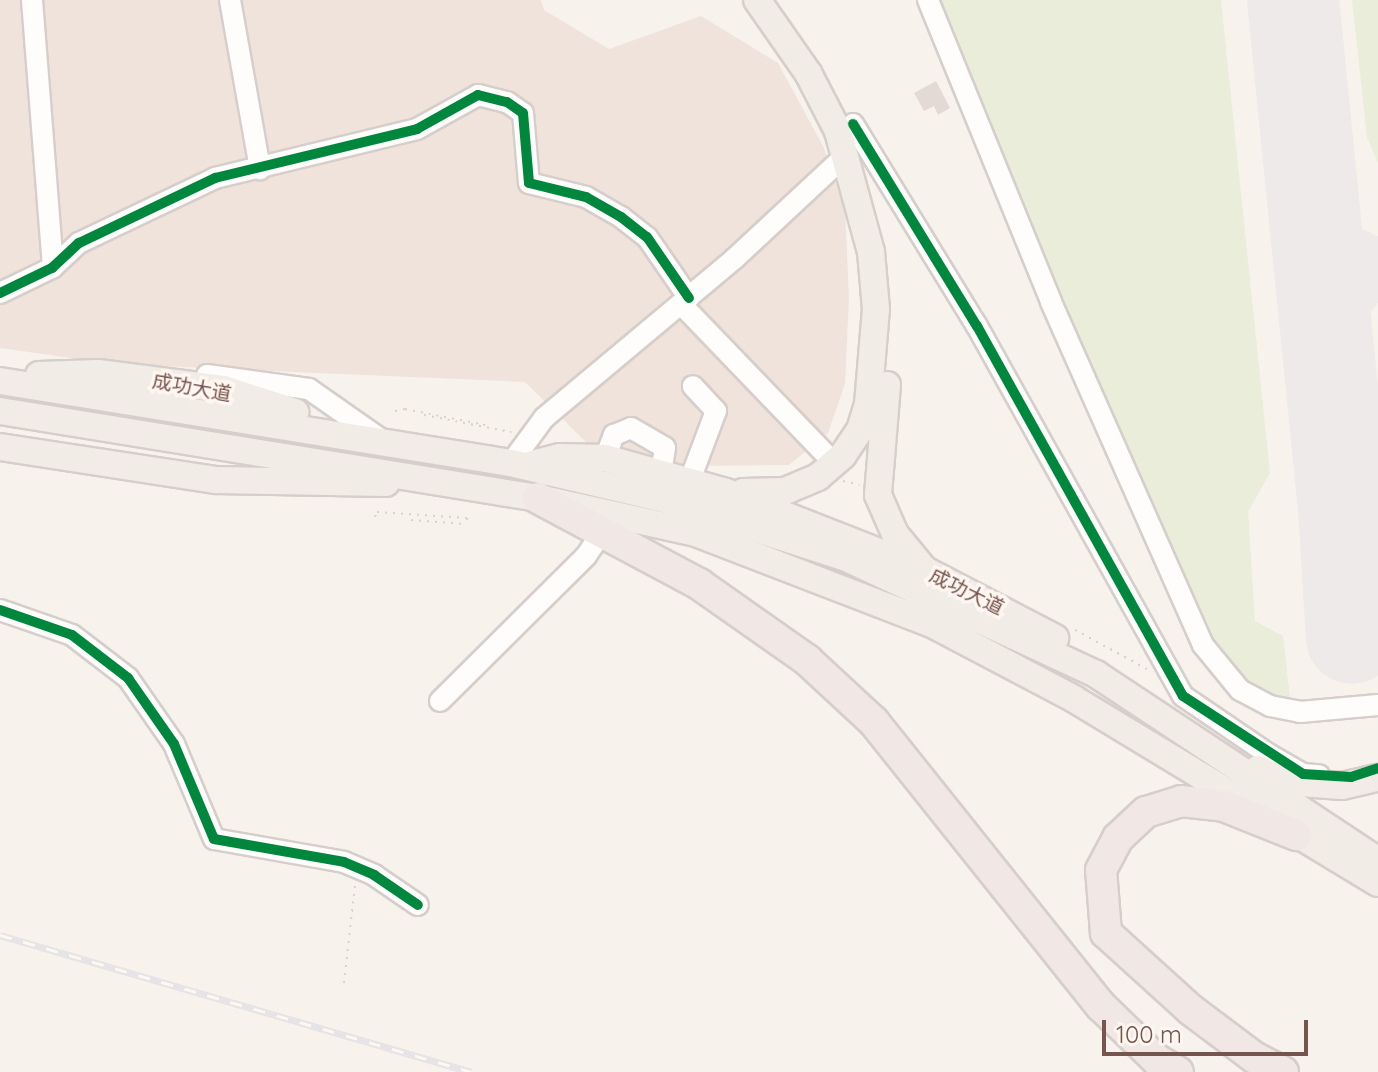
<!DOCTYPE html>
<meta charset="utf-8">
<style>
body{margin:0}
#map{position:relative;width:1378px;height:1072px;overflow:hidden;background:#f8f2ed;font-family:Quicksand,"Noto Sans SC",sans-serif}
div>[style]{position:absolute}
.residential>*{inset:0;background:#f0e3db}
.green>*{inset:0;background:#e9edd9}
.taxiway>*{height:36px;margin:-18px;padding:0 18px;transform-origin:18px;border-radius:18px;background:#eeeae9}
.runway>*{height:92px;margin:-46px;padding:0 46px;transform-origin:46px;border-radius:46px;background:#eeeae9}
.building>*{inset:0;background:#e4dad5}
.path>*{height:2px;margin-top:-1px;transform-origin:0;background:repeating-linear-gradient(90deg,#dad1cf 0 2px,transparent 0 8px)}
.roads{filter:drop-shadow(2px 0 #d6ceca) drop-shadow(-2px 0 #d6ceca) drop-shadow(0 2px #d6ceca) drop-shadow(0 -2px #d6ceca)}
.minor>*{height:20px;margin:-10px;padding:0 10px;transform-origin:10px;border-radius:10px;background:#fefdfc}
.major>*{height:26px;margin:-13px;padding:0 13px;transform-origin:13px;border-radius:13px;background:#f2ece7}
.highway>*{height:30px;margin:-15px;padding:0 15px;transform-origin:15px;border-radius:15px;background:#f1e7e5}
.rail>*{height:7px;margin-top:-3.5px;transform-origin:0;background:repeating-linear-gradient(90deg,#fef6f0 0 12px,#e4e3e5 0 24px);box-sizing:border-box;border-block:2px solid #e4e3e5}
.cycleway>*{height:10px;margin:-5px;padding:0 5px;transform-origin:5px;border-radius:5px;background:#00873e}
span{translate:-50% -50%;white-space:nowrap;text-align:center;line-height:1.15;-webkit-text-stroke:7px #fef6f0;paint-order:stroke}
.street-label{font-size:20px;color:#76554e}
.scale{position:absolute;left:1102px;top:1020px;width:206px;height:36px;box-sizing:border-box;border:4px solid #76554e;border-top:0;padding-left:10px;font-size:24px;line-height:28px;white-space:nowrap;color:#76554e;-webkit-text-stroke:6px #fef6f0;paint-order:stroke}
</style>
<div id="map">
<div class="residential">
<div style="clip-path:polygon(0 0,541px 0,544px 10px,609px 49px,701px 16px,778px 63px,824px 148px,845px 211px,849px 298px,845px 384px,828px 433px,789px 465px,692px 466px,587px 443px,525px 382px,114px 364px,0 348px)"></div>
</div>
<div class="green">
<div style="clip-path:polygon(934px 0,1221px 0,1270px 473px,1248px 512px,1255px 621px,1283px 636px,1291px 707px,1244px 687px,1193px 618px)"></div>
<div style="clip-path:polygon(1352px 0,1378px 0,1378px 163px,1367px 137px)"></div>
</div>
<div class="taxiway">
<div style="left:1305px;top:94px;width:93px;rotate:83.8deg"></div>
<div style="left:1315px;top:186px;width:26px;rotate:72deg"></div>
<div style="left:1323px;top:211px;width:40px;rotate:51deg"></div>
<div style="left:1348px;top:242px;width:33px;rotate:25deg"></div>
<div style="left:1378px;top:273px;width:53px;rotate:127.3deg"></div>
<div style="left:1346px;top:315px;width:46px;rotate:106.5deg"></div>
<div style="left:1333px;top:359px;width:149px;rotate:85.8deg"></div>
<div style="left:1344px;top:508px;width:24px;rotate:75deg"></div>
<div style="left:1350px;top:531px;width:46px;rotate:52.9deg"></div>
</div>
<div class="runway">
<div style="left:1293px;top:0;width:511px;rotate:84.27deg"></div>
<div style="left:1344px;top:508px;width:130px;rotate:86.5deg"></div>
</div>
<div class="building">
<div style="clip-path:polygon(936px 81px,950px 108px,938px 115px,934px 106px,924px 111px,914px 93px)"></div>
</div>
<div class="path">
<div style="left:395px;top:411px;width:10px;rotate:-11deg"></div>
<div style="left:405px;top:409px;width:82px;rotate:11.3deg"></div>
<div style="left:424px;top:415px;width:89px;rotate:11.1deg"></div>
<div style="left:843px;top:481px;width:17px;rotate:13deg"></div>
<div style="left:375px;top:517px;width:5px;rotate:-68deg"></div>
<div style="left:377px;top:512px;width:90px;rotate:3.8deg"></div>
<div style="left:467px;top:518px;width:6px;rotate:90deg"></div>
<div style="left:411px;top:520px;width:54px;rotate:4.2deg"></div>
<div style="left:1075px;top:630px;width:82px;rotate:28.4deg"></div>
<div style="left:344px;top:983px;width:99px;rotate:-83.6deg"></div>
</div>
<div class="roads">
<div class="minor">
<div style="left:32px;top:0;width:268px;rotate:85.5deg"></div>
<div style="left:230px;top:0;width:172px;rotate:79.9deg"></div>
<div style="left:928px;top:0;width:326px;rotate:67.8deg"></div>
<div style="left:1051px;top:302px;width:375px;rotate:66.1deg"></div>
<div style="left:1203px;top:645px;width:58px;rotate:50.6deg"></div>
<div style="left:1240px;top:690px;width:34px;rotate:28deg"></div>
<div style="left:1270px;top:706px;width:31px;rotate:11deg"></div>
<div style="left:1300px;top:712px;width:78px;rotate:-5.1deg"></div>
<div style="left:853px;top:124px;width:237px;rotate:58.5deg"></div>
<div style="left:977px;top:326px;width:423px;rotate:60.9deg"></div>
<div style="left:1183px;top:696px;width:103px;rotate:34.3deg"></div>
<div style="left:1268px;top:754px;width:40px;rotate:29.7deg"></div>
<div style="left:1303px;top:774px;width:16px;rotate:4deg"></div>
<div style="left:0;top:293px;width:58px;rotate:-25.7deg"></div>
<div style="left:52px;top:268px;width:37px;rotate:-43deg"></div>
<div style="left:79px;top:243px;width:151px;rotate:-25.5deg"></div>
<div style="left:215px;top:178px;width:208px;rotate:-13.6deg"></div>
<div style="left:417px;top:129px;width:70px;rotate:-29.1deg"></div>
<div style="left:478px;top:95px;width:30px;rotate:14deg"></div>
<div style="left:507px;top:102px;width:19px;rotate:35deg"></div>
<div style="left:523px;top:113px;width:70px;rotate:85.1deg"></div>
<div style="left:529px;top:183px;width:59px;rotate:13.8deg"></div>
<div style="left:586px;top:197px;width:40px;rotate:29.7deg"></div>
<div style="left:621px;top:217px;width:33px;rotate:38deg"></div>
<div style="left:647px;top:237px;width:74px;rotate:55.5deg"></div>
<div style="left:681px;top:304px;width:221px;rotate:46.1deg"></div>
<div style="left:207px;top:375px;width:103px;rotate:7.8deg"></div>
<div style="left:309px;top:389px;width:85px;rotate:35deg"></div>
<div style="left:605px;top:458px;width:25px;rotate:-69deg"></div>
<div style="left:614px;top:435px;width:18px;rotate:-22deg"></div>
<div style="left:631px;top:428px;width:39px;rotate:30deg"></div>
<div style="left:665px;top:448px;width:24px;rotate:99deg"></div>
<div style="left:511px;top:463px;width:56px;rotate:-53.7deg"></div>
<div style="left:544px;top:418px;width:248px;rotate:-39.9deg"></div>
<div style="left:734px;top:259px;width:153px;rotate:-42.9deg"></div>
<div style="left:690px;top:480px;width:74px;rotate:-69.4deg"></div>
<div style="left:716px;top:411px;width:34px;rotate:-133deg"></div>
<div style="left:0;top:610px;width:76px;rotate:19.1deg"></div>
<div style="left:72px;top:635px;width:71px;rotate:37.5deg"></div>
<div style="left:128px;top:678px;width:80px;rotate:55.1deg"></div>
<div style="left:174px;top:744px;width:103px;rotate:67.2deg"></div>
<div style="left:214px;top:839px;width:132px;rotate:10deg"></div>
<div style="left:344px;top:862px;width:33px;rotate:23deg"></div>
<div style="left:374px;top:875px;width:53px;rotate:34.3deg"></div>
<div style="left:440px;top:701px;width:206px;rotate:-44.8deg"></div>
<div style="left:586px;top:556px;width:27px;rotate:-56deg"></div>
</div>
<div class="major">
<div style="left:39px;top:375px;width:59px;rotate:-1.9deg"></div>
<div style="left:98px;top:373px;width:126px;rotate:7.3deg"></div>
<div style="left:223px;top:389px;width:76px;rotate:17.7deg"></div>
<div style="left:0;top:381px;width:518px;rotate:9.12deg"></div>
<div style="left:511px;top:463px;width:157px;rotate:13.2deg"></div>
<div style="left:664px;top:499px;width:189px;rotate:17.9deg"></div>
<div style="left:844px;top:557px;width:278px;rotate:24.9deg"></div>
<div style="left:1096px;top:674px;width:338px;rotate:33.5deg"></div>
<div style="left:887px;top:385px;width:110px;rotate:94.7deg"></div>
<div style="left:878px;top:495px;width:43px;rotate:66.4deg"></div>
<div style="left:895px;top:534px;width:44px;rotate:50.5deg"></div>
<div style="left:0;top:411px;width:545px;rotate:9.19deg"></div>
<div style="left:538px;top:498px;width:162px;rotate:12.5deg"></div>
<div style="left:696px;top:533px;width:253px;rotate:21.1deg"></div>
<div style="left:932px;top:624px;width:161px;rotate:27.8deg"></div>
<div style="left:1074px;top:699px;width:355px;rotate:31.2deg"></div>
<div style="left:0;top:447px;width:219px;rotate:8.7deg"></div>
<div style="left:216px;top:480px;width:170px;rotate:1deg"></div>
<div style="left:532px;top:464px;width:29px;rotate:-14deg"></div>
<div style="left:560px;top:457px;width:45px;rotate:1.3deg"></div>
<div style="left:605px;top:458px;width:126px;rotate:15.7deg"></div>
<div style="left:726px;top:492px;width:214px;rotate:21.4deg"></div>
<div style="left:925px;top:570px;width:147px;rotate:27.6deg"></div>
<div style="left:743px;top:492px;width:42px;rotate:-1.4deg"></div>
<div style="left:785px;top:491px;width:36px;rotate:-23deg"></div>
<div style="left:818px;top:477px;width:33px;rotate:-41deg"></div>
<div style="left:843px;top:455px;width:30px;rotate:-56deg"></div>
<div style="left:860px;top:430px;width:27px;rotate:-73deg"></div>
<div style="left:868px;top:404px;width:95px;rotate:-85.2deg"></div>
<div style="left:876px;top:309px;width:57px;rotate:-95deg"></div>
<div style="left:871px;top:252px;width:125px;rotate:-105.3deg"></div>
<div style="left:838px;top:131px;width:65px;rotate:-117.3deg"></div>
<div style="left:808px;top:73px;width:89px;rotate:-124.9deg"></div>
<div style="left:1258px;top:769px;width:32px;rotate:24deg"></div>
<div style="left:1287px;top:782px;width:55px;rotate:4.2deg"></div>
<div style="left:1342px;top:786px;width:37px;rotate:-13deg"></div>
</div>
<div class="highway">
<div style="left:538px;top:498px;width:183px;rotate:28.1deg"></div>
<div style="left:699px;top:584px;width:132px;rotate:35.1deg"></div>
<div style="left:807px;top:660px;width:91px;rotate:42.8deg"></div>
<div style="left:874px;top:722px;width:364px;rotate:51.4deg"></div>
<div style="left:1101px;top:1006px;width:78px;rotate:44deg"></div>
<div style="left:1157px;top:1060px;width:24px;rotate:30deg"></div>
<div style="left:1283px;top:1072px;width:31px;rotate:-153deg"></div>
<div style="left:1255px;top:1058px;width:80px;rotate:-143.1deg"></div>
<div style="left:1191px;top:1010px;width:115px;rotate:-137.8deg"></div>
<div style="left:1106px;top:933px;width:63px;rotate:-94.5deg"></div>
<div style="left:1101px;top:870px;width:36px;rotate:-62deg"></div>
<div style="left:1118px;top:838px;width:38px;rotate:-43deg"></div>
<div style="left:1146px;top:812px;width:37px;rotate:-17deg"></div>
<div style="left:1181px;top:801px;width:43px;rotate:6.6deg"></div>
<div style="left:1224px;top:806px;width:78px;rotate:21.9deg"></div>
</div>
</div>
<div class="rail">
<div style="left:0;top:935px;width:491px;rotate:16.2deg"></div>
</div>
<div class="cycleway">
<div style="left:853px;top:124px;width:237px;rotate:58.5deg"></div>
<div style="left:977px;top:326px;width:423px;rotate:60.9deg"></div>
<div style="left:1183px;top:696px;width:143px;rotate:33deg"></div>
<div style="left:1303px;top:774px;width:48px;rotate:3.6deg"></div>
<div style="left:1351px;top:777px;width:28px;rotate:-18deg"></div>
<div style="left:0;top:293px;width:58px;rotate:-25.7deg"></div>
<div style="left:52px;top:268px;width:37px;rotate:-43deg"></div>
<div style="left:79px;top:243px;width:151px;rotate:-25.5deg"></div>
<div style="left:215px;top:178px;width:208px;rotate:-13.6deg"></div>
<div style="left:417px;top:129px;width:70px;rotate:-29.1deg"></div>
<div style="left:478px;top:95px;width:30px;rotate:14deg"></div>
<div style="left:507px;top:102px;width:19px;rotate:35deg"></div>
<div style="left:523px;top:113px;width:70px;rotate:85.1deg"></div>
<div style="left:529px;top:183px;width:59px;rotate:13.8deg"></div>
<div style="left:586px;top:197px;width:40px;rotate:29.7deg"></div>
<div style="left:621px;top:217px;width:33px;rotate:38deg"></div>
<div style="left:647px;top:237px;width:74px;rotate:55.5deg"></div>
<div style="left:0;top:610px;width:76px;rotate:19.1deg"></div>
<div style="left:72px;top:635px;width:71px;rotate:37.5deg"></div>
<div style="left:128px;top:678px;width:80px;rotate:55.1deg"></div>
<div style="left:174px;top:744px;width:103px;rotate:67.2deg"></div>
<div style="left:214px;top:839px;width:132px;rotate:10deg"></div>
<div style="left:344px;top:862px;width:33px;rotate:23deg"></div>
<div style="left:374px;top:875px;width:53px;rotate:34.3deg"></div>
</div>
<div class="street-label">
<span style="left:192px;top:387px;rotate:10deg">成功大道</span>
<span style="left:967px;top:591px;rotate:26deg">成功大道</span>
</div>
<div class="scale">100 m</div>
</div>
